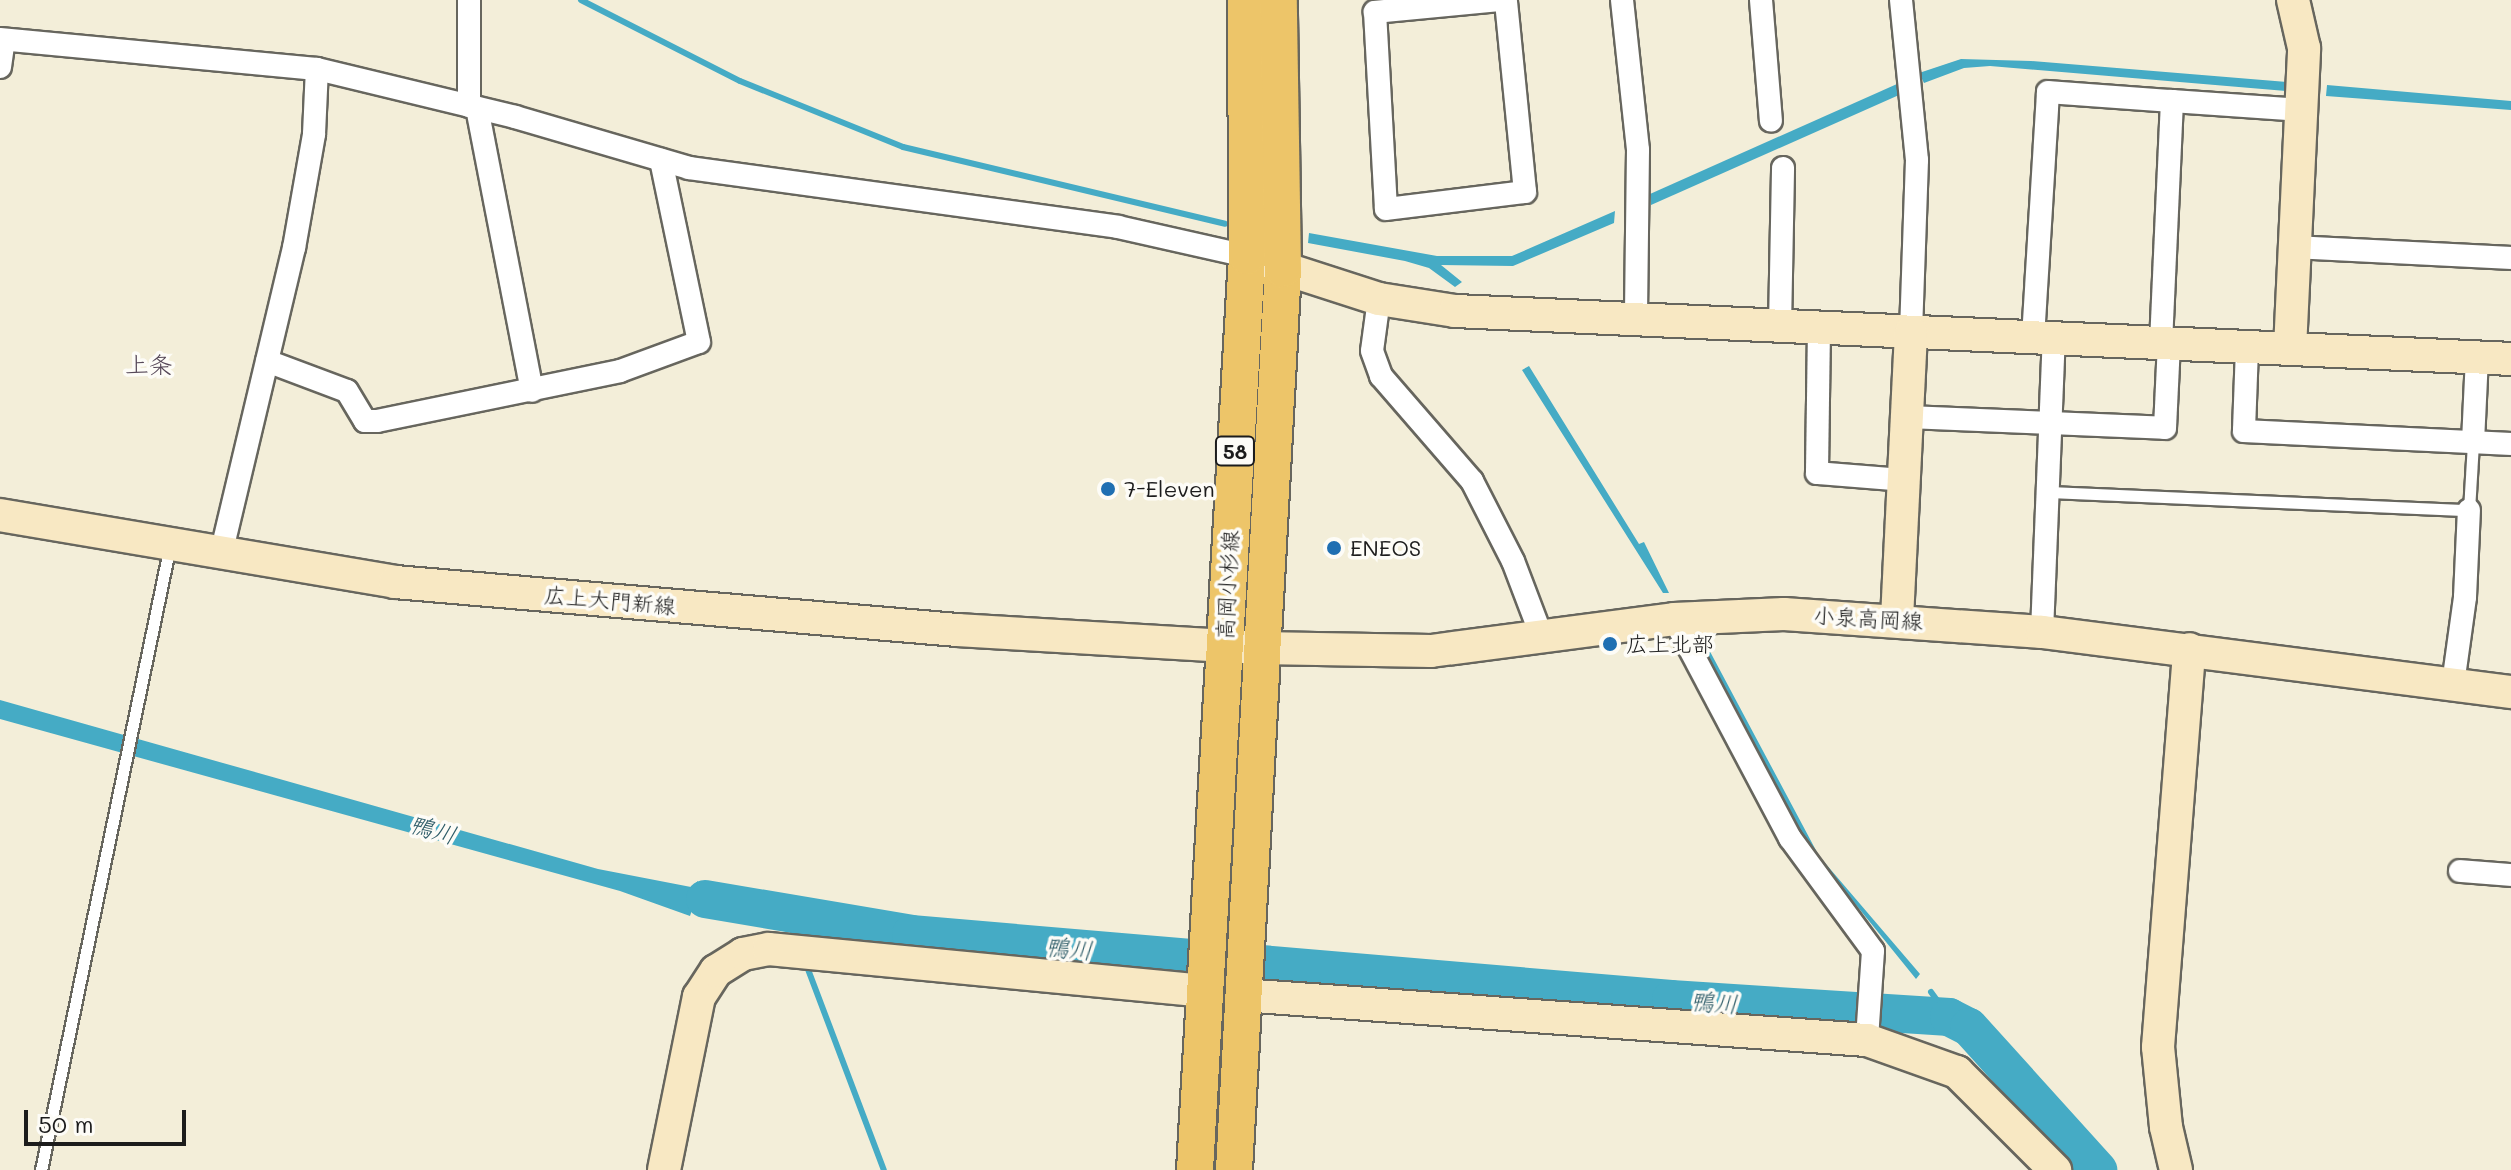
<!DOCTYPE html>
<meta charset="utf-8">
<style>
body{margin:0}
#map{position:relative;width:2511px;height:1170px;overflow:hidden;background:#f3eed9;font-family:Mali,"Klee One",sans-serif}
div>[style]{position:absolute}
.water>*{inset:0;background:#45abc5}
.stream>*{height:6px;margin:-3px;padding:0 3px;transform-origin:3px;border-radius:3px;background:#45abc5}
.river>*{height:38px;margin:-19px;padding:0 19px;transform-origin:19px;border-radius:19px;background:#45abc5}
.roads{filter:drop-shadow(2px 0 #67665e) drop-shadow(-2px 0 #67665e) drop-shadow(0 2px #67665e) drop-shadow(0 -2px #67665e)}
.lane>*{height:11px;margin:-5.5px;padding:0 5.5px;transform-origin:5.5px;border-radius:5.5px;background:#fff}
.street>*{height:22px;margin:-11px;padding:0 11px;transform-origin:11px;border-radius:11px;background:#fff}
.secondary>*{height:32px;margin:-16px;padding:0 16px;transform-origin:16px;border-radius:16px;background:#f8e8c3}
.primary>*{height:36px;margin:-18px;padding:0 18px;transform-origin:18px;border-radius:18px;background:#edc569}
.dots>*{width:22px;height:22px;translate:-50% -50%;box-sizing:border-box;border:4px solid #fdfcf7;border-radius:50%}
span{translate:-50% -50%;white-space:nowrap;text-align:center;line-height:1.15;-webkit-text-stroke:7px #fdfcf7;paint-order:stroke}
.shield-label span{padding:2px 6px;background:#fdfcf7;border:2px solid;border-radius:6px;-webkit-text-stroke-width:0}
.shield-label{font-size:20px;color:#1c1c1c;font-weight:700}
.poi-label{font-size:22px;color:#1c1c1c}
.left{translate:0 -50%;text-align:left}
.street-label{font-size:22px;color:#1c1c1c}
.neighbourhood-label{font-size:24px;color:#564858}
.water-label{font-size:24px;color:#2e5c68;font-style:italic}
.scale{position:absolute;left:24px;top:1110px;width:162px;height:36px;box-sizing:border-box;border:4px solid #1c1c1c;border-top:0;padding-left:10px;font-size:24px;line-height:28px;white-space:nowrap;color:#1c1c1c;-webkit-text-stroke:6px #fdfcf7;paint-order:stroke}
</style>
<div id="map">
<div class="water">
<div style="clip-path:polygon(1961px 59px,2031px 61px,2287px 82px,2286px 91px,1990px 66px,1964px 68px,1924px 83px,1919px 73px)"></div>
<div style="clip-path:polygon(1897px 84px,1899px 95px,1651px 205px,1650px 194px)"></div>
<div style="clip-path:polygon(2327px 85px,2511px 101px,2511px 110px,2326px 96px)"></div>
<div style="clip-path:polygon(1615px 211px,1614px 223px,1513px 266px,1441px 265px,1462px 282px,1455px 287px,1429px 268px,1405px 261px,1308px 243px,1309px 233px,1437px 256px,1512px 256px)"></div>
<div style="clip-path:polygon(1529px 366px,1639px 544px,1644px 542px,1669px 593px,1663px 593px,1522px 370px)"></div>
<div style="clip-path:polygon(1706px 644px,1819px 856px,1920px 974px,1916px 979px,1801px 837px,1700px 647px)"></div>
<div style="clip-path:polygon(0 700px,598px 869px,691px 887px,698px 881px,699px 888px,757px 899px,752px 919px,693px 907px,690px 916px,620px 891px,0 719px)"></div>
</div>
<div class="stream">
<div style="left:581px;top:0;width:178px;rotate:27deg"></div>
<div style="left:740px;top:81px;width:176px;rotate:22deg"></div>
<div style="left:903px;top:147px;width:331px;rotate:13.4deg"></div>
<div style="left:787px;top:915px;width:29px;rotate:70deg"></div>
<div style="left:806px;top:964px;width:220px;rotate:69.3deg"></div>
<div style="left:1931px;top:992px;width:31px;rotate:54deg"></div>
</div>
<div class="river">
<div style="left:705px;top:899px;width:209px;rotate:9.6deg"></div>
<div style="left:911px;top:934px;width:763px;rotate:4.89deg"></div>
<div style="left:1671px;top:999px;width:279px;rotate:3.7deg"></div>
<div style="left:1949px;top:1017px;width:22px;rotate:27deg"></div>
<div style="left:1969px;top:1027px;width:193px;rotate:47.9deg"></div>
</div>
<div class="roads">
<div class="lane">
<div style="left:2049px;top:492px;width:420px;rotate:2.5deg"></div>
<div style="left:2469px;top:510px;width:68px;rotate:-86.6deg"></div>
<div style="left:41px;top:1170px;width:638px;rotate:-78.34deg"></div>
</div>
<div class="street">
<div style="left:469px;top:0;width:106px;rotate:90deg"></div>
<div style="left:1499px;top:0;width:125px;rotate:174.5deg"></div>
<div style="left:1375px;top:12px;width:197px;rotate:86.8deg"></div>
<div style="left:1386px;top:209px;width:140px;rotate:-7deg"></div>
<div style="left:1525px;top:192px;width:193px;rotate:-95.7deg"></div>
<div style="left:1622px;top:0;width:151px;rotate:83.9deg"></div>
<div style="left:1638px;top:150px;width:169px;rotate:90.7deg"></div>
<div style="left:1761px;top:0;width:121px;rotate:85.3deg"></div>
<div style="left:1901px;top:0;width:161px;rotate:84.3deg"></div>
<div style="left:1917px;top:160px;width:172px;rotate:92deg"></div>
<div style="left:0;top:39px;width:318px;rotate:5.4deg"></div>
<div style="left:317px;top:69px;width:204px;rotate:13.6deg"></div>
<div style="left:515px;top:117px;width:181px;rotate:16.3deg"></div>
<div style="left:689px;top:168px;width:433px;rotate:7.8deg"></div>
<div style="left:1118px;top:227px;width:132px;rotate:12.7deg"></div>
<div style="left:0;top:67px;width:27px;rotate:-82deg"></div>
<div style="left:2172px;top:101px;width:130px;rotate:4deg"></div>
<div style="left:477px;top:108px;width:288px;rotate:79deg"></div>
<div style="left:2294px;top:247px;width:217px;rotate:2.9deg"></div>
<div style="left:1379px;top:299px;width:52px;rotate:97.7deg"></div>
<div style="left:1372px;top:351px;width:27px;rotate:70deg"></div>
<div style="left:1381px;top:376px;width:139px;rotate:49.1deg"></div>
<div style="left:1472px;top:481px;width:90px;rotate:62.9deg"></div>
<div style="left:1513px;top:561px;width:85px;rotate:69.2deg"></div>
<div style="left:1780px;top:327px;width:159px;rotate:-88.9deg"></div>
<div style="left:1819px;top:328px;width:145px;rotate:90.8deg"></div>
<div style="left:1817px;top:473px;width:87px;rotate:4.6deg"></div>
<div style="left:2033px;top:338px;width:246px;rotate:-86.5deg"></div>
<div style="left:2048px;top:92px;width:124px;rotate:4.2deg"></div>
<div style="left:2172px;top:101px;width:243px;rotate:92.6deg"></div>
<div style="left:2247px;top:348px;width:83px;rotate:92.1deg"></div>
<div style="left:2244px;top:431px;width:267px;rotate:2.8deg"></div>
<div style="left:267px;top:361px;width:85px;rotate:20.6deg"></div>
<div style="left:347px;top:391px;width:35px;rotate:59deg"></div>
<div style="left:365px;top:421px;width:12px"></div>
<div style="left:377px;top:421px;width:248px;rotate:-11.6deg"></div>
<div style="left:620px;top:371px;width:84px;rotate:-20.2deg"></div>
<div style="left:699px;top:342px;width:186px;rotate:-101.8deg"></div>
<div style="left:1907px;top:417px;width:258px;rotate:2.4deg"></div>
<div style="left:2165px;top:428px;width:84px;rotate:-87.3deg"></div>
<div style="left:2473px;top:442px;width:85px;rotate:-87.3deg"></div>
<div style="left:221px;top:554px;width:315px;rotate:-76.6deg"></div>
<div style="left:294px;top:248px;width:116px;rotate:-80deg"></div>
<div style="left:314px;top:134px;width:65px;rotate:-87.4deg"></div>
<div style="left:1674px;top:619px;width:248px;rotate:62.1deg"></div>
<div style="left:1790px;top:838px;width:140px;rotate:53.7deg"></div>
<div style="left:1873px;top:951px;width:89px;rotate:93.9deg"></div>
<div style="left:2042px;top:632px;width:293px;rotate:-87.7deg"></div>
<div style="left:2453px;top:684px;width:88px;rotate:-82.1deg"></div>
<div style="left:2465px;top:597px;width:87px;rotate:-87.4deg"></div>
<div style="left:2460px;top:871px;width:51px;rotate:4.5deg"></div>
</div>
<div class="secondary">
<div style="left:1258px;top:260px;width:127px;rotate:17.9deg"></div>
<div style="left:1379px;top:299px;width:77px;rotate:9deg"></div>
<div style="left:1455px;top:311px;width:1057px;rotate:2.6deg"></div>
<div style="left:2290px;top:349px;width:301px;rotate:-87.3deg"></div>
<div style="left:2304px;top:48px;width:49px;rotate:-102.9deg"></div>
<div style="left:0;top:515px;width:401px;rotate:9.6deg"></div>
<div style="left:395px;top:582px;width:564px;rotate:4.88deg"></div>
<div style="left:957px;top:630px;width:304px;rotate:3.4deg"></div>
<div style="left:1260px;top:648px;width:171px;rotate:1deg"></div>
<div style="left:1431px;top:651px;width:245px;rotate:-7.5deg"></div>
<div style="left:1674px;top:619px;width:110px;rotate:-2.6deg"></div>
<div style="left:1784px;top:614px;width:259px;rotate:4deg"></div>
<div style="left:2042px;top:632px;width:473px;rotate:7.3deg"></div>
<div style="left:1897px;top:619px;width:287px;rotate:-87.2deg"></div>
<div style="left:1242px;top:995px;width:627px;rotate:4.12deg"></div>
<div style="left:1867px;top:1040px;width:96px;rotate:19.6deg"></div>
<div style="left:1957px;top:1072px;width:139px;rotate:45deg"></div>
<div style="left:664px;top:1170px;width:177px;rotate:-78.6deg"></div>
<div style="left:699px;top:997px;width:31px;rotate:-57deg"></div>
<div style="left:716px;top:971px;width:32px;rotate:-32deg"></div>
<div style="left:743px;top:954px;width:26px;rotate:-11deg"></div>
<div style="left:769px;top:949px;width:439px;rotate:5.5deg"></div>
<div style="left:2176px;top:1170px;width:44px;rotate:-103.1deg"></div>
<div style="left:2166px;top:1127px;width:80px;rotate:-95.7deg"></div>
<div style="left:2158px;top:1047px;width:399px;rotate:-85.5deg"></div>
</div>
<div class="primary">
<div style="left:1195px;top:1170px;width:915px;rotate:-86.74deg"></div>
<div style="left:1247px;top:256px;width:256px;rotate:-90.2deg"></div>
<div style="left:1234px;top:1170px;width:902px;rotate:-86.89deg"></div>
<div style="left:1283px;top:269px;width:269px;rotate:-90.9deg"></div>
</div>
</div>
<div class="dots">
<div style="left:1108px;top:489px;background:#1f6fb2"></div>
<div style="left:1334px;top:548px;background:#1f6fb2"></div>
<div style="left:1610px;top:644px;background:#1f6fb2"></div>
</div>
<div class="shield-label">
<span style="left:1235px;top:451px">58</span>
</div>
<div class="poi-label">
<span class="left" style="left:1124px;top:489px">7-Eleven</span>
<span class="left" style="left:1350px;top:548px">ENEOS</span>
<span class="left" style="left:1626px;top:644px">広上北部</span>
</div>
<div class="street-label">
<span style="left:1227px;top:585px;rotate:-87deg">高岡小杉線</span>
<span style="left:610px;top:600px;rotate:5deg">広上大門新線</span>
<span style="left:1868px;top:618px;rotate:3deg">小泉高岡線</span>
</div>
<div class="neighbourhood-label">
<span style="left:149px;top:364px">上条</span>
</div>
<div class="water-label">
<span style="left:433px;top:829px;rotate:16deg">鴨川</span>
<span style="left:1069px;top:948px;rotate:5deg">鴨川</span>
<span style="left:1714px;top:1002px;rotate:4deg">鴨川</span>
</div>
<div class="scale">50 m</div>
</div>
